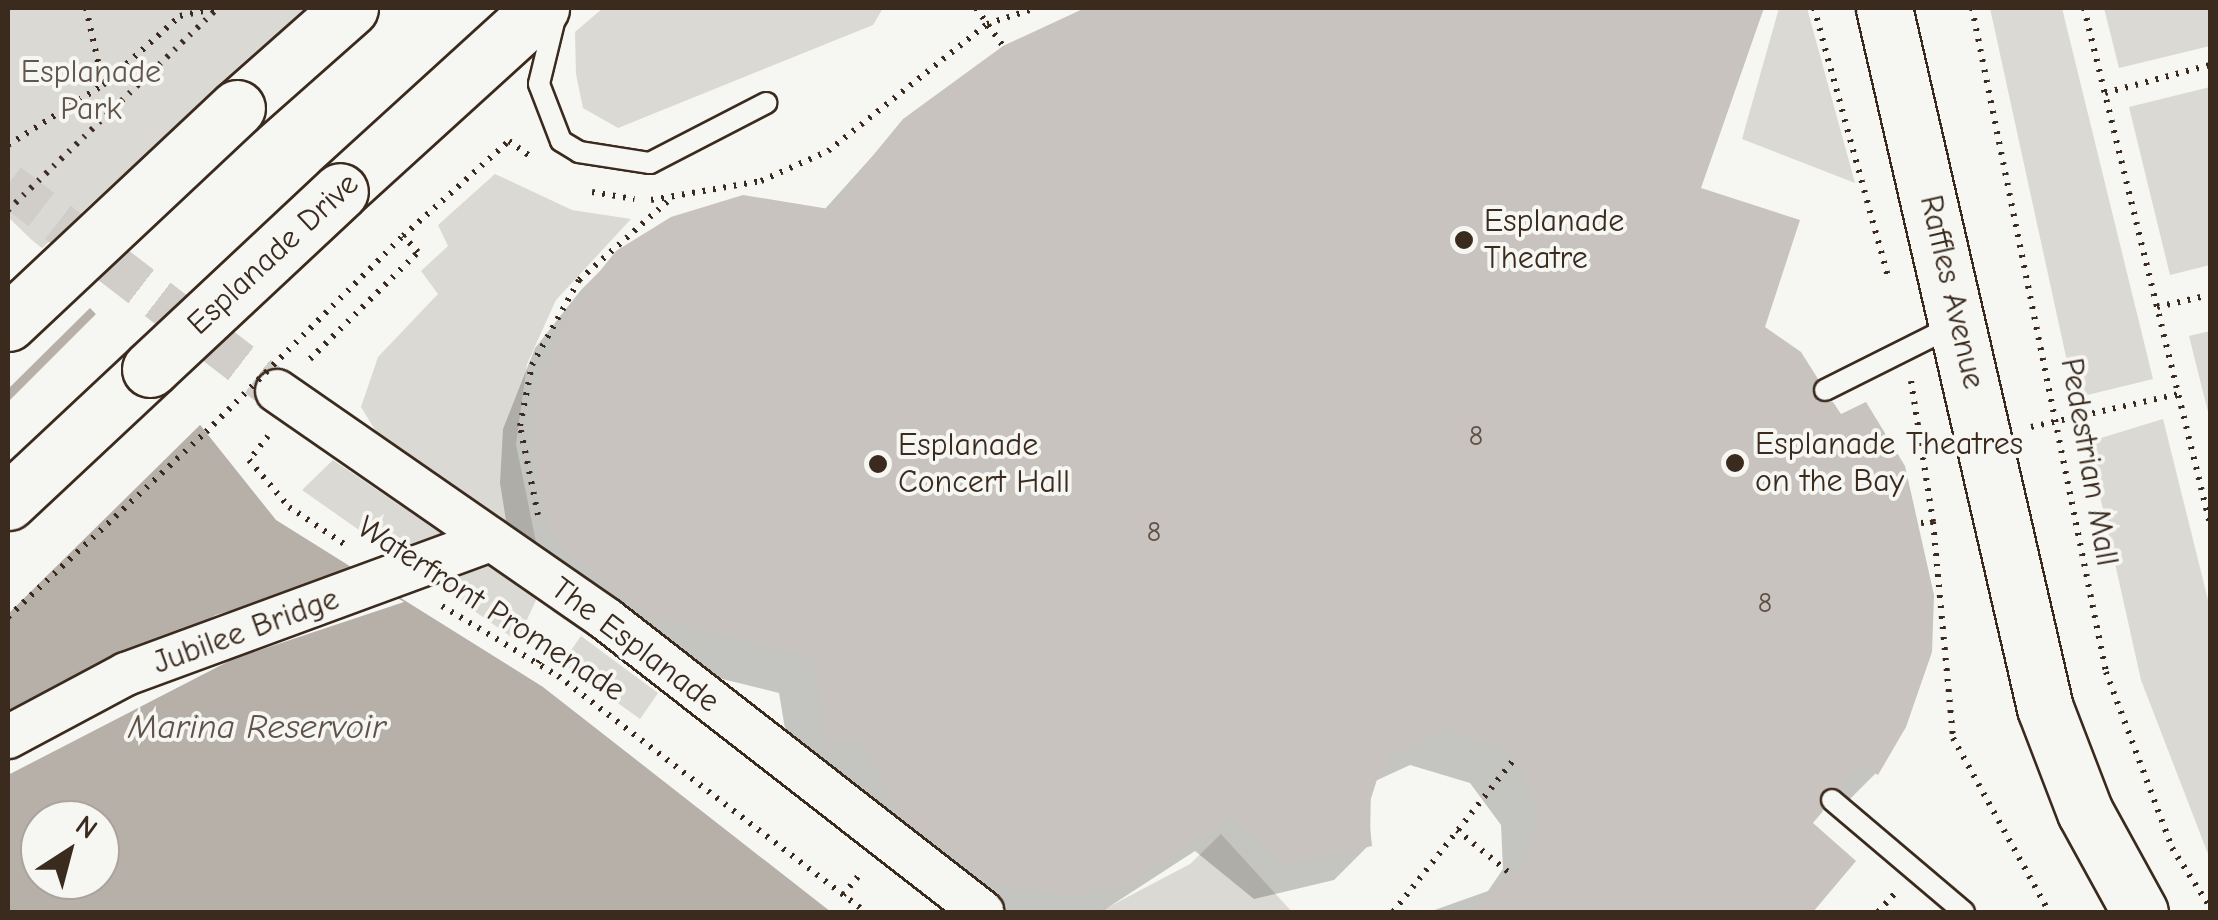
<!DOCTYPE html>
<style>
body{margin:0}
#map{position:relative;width:2218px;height:920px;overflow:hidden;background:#f6f6f2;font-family:"Comic Neue",sans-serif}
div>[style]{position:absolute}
.green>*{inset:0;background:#dad9d3}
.water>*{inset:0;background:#b6b0a9}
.pier>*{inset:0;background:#f6f6f2}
.shadow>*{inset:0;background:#0003}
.building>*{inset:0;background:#c8c3be}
.street-tunnel>*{height:42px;margin-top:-21px;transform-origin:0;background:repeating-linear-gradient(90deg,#d1cdc8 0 42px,transparent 0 63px)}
.path>*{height:6px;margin-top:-3px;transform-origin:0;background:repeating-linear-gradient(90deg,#3b2a1e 0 2.5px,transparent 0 10.5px)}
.roads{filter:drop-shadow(2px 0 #3b2a1e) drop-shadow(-2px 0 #3b2a1e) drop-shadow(0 2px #3b2a1e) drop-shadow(0 -2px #3b2a1e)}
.lane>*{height:20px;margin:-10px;padding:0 10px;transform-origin:10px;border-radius:10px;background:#f6f6f2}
.street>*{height:42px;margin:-21px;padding:0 21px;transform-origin:21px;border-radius:21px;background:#f6f6f2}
.primary>*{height:55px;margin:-27.5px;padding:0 27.5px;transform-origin:27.5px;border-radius:27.5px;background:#f6f6f2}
.highway>*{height:55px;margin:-27.5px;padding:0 27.5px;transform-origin:27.5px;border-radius:27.5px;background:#f6f6f2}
.path-bridge>*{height:6px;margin-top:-3px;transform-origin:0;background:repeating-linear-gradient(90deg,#3b2a1e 0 2.5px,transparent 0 10.5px)}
.bridges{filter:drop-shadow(2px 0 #3b2a1e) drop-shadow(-2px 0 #3b2a1e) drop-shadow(0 2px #3b2a1e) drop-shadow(0 -2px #3b2a1e)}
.highway-bridge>*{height:55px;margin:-27.5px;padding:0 27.5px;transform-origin:27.5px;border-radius:27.5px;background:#f6f6f2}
.dots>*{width:28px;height:28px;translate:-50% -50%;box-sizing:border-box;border:5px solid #f6f6f2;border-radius:50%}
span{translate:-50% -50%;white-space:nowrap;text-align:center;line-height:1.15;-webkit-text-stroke:8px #f6f6f2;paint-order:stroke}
.number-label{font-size:28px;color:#5e5046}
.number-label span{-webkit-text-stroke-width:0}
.park-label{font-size:32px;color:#63564b}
.poi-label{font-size:32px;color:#3b2a1e}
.left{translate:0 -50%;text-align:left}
.street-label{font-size:32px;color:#3b2a1e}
.water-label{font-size:35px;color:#605248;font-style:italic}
.frame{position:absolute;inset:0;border:10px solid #3b2a1e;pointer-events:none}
.north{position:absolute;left:20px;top:800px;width:100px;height:100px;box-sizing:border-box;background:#f6f6f2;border:2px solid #aba49d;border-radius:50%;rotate:36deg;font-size:28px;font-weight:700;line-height:40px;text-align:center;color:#3b2a1e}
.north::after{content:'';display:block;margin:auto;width:35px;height:45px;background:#3b2a1e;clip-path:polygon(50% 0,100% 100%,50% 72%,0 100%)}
</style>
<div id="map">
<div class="green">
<div style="clip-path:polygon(8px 8px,309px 8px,42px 248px,8px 222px)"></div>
<div style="clip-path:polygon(603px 8px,883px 8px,873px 25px,618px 128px,583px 108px,576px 74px,575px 32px)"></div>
<div style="clip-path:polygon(1779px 8px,1807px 8px,1855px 183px,1742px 139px)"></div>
<div style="clip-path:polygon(1990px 8px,2062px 8px,2153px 379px,2075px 398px)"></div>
<div style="clip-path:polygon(2104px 8px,2210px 8px,2210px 46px,2119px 68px)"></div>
<div style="clip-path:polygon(2210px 87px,2210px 265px,2170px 275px,2129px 107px)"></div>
<div style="clip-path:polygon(495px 174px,572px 210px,631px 219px,556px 300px,527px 364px,516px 444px,537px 547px,385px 446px,361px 407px,378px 357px,438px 294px,421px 271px,448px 246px,438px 225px)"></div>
<div style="clip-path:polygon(2210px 331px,2210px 420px,2189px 336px)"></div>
<div style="clip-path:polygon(2163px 419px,2210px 608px,2210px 859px,2141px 680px,2088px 442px)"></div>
<div style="clip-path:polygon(333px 460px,537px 598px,517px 641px,302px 490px)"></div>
<div style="clip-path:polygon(581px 636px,658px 693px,640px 719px,562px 663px)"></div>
<div style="clip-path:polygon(1221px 834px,1292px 912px,1099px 912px,1190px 864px)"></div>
</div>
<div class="water">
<div style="clip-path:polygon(evenodd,8px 222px,193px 416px,276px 520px,543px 687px,831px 912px,8px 912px,8px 222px,40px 820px,100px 820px,100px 880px,40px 880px,40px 820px)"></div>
</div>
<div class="pier">
<div style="clip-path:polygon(8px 217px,96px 302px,8px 389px)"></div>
<div style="clip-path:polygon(102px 308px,204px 421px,8px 614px,8px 402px)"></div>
<div style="clip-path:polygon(356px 573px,404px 602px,233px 659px,8px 775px,8px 722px,216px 615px)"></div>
</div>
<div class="shadow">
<div style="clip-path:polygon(1098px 8px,1755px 8px,1698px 190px,1762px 328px,1814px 403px,1876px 773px,1840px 809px,1826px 800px,1810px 823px,1852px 861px,1810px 912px,1429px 912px,1488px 891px,1503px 869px,1501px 825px,1470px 783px,1410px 765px,1371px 783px,1370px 844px,1334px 880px,1254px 899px,1195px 851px,1101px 912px,948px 912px,863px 849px,825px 772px,793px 777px,779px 693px,613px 652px,552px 611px,512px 558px,500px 483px,503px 429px,535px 348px,581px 290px,618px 253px,824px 210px,904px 121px,1005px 48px)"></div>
</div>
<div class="building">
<div style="clip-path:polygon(1085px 8px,1764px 8px,1701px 188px,1800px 220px,1765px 327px,1801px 352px,1818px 379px,1817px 401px,1833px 402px,1841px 414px,1866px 402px,1905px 466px,1934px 595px,1932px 652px,1906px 727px,1878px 775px,1860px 765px,1840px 789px,1819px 797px,1823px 811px,1813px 823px,1856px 861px,1813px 912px,1469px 912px,1520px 868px,1537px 832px,1537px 802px,1506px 748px,1446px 730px,1400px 750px,1379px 773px,1368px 808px,1372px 846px,1290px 865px,1232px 817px,1127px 886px,1069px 896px,993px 885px,898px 814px,861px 738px,827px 743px,814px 659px,649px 618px,565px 549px,547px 523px,534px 447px,537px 391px,569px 310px,616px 251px,671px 217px,743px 195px,829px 209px,903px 119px,1003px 46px)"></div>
</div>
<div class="street-tunnel">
<div style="left:8px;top:184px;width:339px;rotate:37.6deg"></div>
</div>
<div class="path">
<div style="left:86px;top:8px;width:78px;rotate:77.4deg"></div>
<div style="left:976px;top:8px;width:47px;rotate:54.6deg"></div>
<div style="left:1814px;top:8px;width:283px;rotate:74.6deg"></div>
<div style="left:1972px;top:8px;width:677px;rotate:78.59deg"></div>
<div style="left:2106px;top:672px;width:188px;rotate:69.4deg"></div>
<div style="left:2172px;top:848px;width:70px;rotate:57.2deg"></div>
<div style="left:2084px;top:8px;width:531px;rotate:76.28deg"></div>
<div style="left:2105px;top:93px;width:109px;rotate:-14.9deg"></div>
<div style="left:8px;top:145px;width:112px;rotate:-32.3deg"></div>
<div style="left:103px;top:85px;width:103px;rotate:-41.9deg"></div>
<div style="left:180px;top:16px;width:39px;rotate:-12deg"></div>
<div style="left:592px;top:192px;width:43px;rotate:9.5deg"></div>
<div style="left:651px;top:200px;width:112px;rotate:-9.8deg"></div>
<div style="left:761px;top:181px;width:73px;rotate:-24.1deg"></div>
<div style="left:828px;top:151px;width:203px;rotate:-38.6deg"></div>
<div style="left:987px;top:24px;width:52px;rotate:-18.1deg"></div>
<div style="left:2157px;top:307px;width:54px;rotate:-12.8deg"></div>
<div style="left:310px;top:359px;width:152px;rotate:-44.7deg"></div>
<div style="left:418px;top:252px;width:22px;rotate:-133deg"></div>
<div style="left:403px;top:236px;width:142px;rotate:-41.9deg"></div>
<div style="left:509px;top:141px;width:26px;rotate:36deg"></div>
<div style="left:1911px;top:381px;width:71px;rotate:81.1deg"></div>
<div style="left:2031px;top:427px;width:152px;rotate:-12.6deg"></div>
<div style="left:268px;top:436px;width:31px;rotate:128deg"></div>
<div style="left:249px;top:460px;width:62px;rotate:49.6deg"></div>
<div style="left:289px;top:507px;width:70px;rotate:33.9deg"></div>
<div style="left:538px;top:515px;width:91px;rotate:-101.4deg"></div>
<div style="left:520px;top:426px;width:62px;rotate:-78.9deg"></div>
<div style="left:532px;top:365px;width:97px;rotate:-61.1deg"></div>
<div style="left:579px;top:280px;width:119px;rotate:-41.6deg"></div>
<div style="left:1933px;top:522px;width:217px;rotate:84.7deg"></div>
<div style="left:1953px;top:738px;width:199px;rotate:61.1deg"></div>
<div style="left:1921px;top:523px;width:12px;rotate:-5deg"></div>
<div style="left:1933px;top:522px;width:72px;rotate:-98.8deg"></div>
<div style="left:1922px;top:451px;width:14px;rotate:-12deg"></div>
<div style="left:442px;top:606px;width:135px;rotate:31.1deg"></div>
<div style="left:558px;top:676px;width:388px;rotate:37.5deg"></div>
<div style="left:8px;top:617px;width:271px;rotate:-43.1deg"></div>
<div style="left:538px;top:663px;width:29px;rotate:-59deg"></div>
<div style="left:1457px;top:830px;width:71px;rotate:39.3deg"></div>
<div style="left:843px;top:895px;width:28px;rotate:-51deg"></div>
<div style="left:1393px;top:912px;width:196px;rotate:-51.6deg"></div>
<div style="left:1878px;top:912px;width:24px;rotate:-48deg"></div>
</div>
<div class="roads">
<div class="lane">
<div style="left:556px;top:14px;width:72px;rotate:103.7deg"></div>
<div style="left:539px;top:84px;width:61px;rotate:68.9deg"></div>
<div style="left:561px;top:141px;width:21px;rotate:31deg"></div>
<div style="left:579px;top:152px;width:72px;rotate:8.8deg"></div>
<div style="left:650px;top:163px;width:131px;rotate:-27.3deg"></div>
<div style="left:1825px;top:390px;width:143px;rotate:-26.6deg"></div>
<div style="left:1832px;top:800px;width:173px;rotate:40.3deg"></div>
</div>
<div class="street">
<div style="left:277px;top:391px;width:400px;rotate:34.7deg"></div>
<div style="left:606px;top:619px;width:477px;rotate:37.9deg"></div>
<div style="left:8px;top:737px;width:134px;rotate:-28.1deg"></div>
<div style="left:126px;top:674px;width:389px;rotate:-20.2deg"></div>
</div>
<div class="primary">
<div style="left:1884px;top:8px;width:718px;rotate:77.05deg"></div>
<div style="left:2045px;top:708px;width:111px;rotate:69deg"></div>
<div style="left:2085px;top:812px;width:114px;rotate:61.2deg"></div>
</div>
<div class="highway">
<div style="left:237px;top:108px;width:151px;rotate:-41.5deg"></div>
<div style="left:340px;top:191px;width:272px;rotate:-42.3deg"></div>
<div style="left:8px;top:502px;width:195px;rotate:-43.1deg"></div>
</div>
</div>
<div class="path-bridge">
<div style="left:8px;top:210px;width:286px;rotate:-43.9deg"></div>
<div style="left:206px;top:432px;width:278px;rotate:-44.9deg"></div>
</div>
<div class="bridges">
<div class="highway-bridge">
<div style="left:8px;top:323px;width:314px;rotate:-43.2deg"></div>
<div style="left:150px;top:369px;width:260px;rotate:-43.1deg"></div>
</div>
</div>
<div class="dots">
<div style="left:1464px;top:240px;background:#3b2a1e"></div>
<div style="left:1735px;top:463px;background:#3b2a1e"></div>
<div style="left:878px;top:464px;background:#3b2a1e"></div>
</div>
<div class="number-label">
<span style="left:1476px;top:436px">8</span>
<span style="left:1154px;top:532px">8</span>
<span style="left:1765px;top:603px">8</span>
</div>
<div class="park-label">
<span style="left:91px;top:91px">Esplanade<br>Park</span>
</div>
<div class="poi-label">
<span class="left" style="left:1484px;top:240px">Esplanade<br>Theatre</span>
<span class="left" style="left:1755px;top:463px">Esplanade Theatres<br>on the Bay</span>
<span class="left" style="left:898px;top:464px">Esplanade<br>Concert Hall</span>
</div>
<div class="street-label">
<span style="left:273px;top:254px;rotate:-43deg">Esplanade Drive</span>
<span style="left:1952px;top:292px;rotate:77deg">Raffles Avenue</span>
<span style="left:2089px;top:462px;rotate:80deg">Pedestrian Mall</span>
<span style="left:491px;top:609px;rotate:33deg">Waterfront Promenade</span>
<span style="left:246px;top:631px;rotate:-20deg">Jubilee Bridge</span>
<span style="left:635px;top:645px;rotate:37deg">The Esplanade</span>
</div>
<div class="water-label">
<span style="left:257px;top:727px">Marina Reservoir</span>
</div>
<div class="frame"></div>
<div class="north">N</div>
</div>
